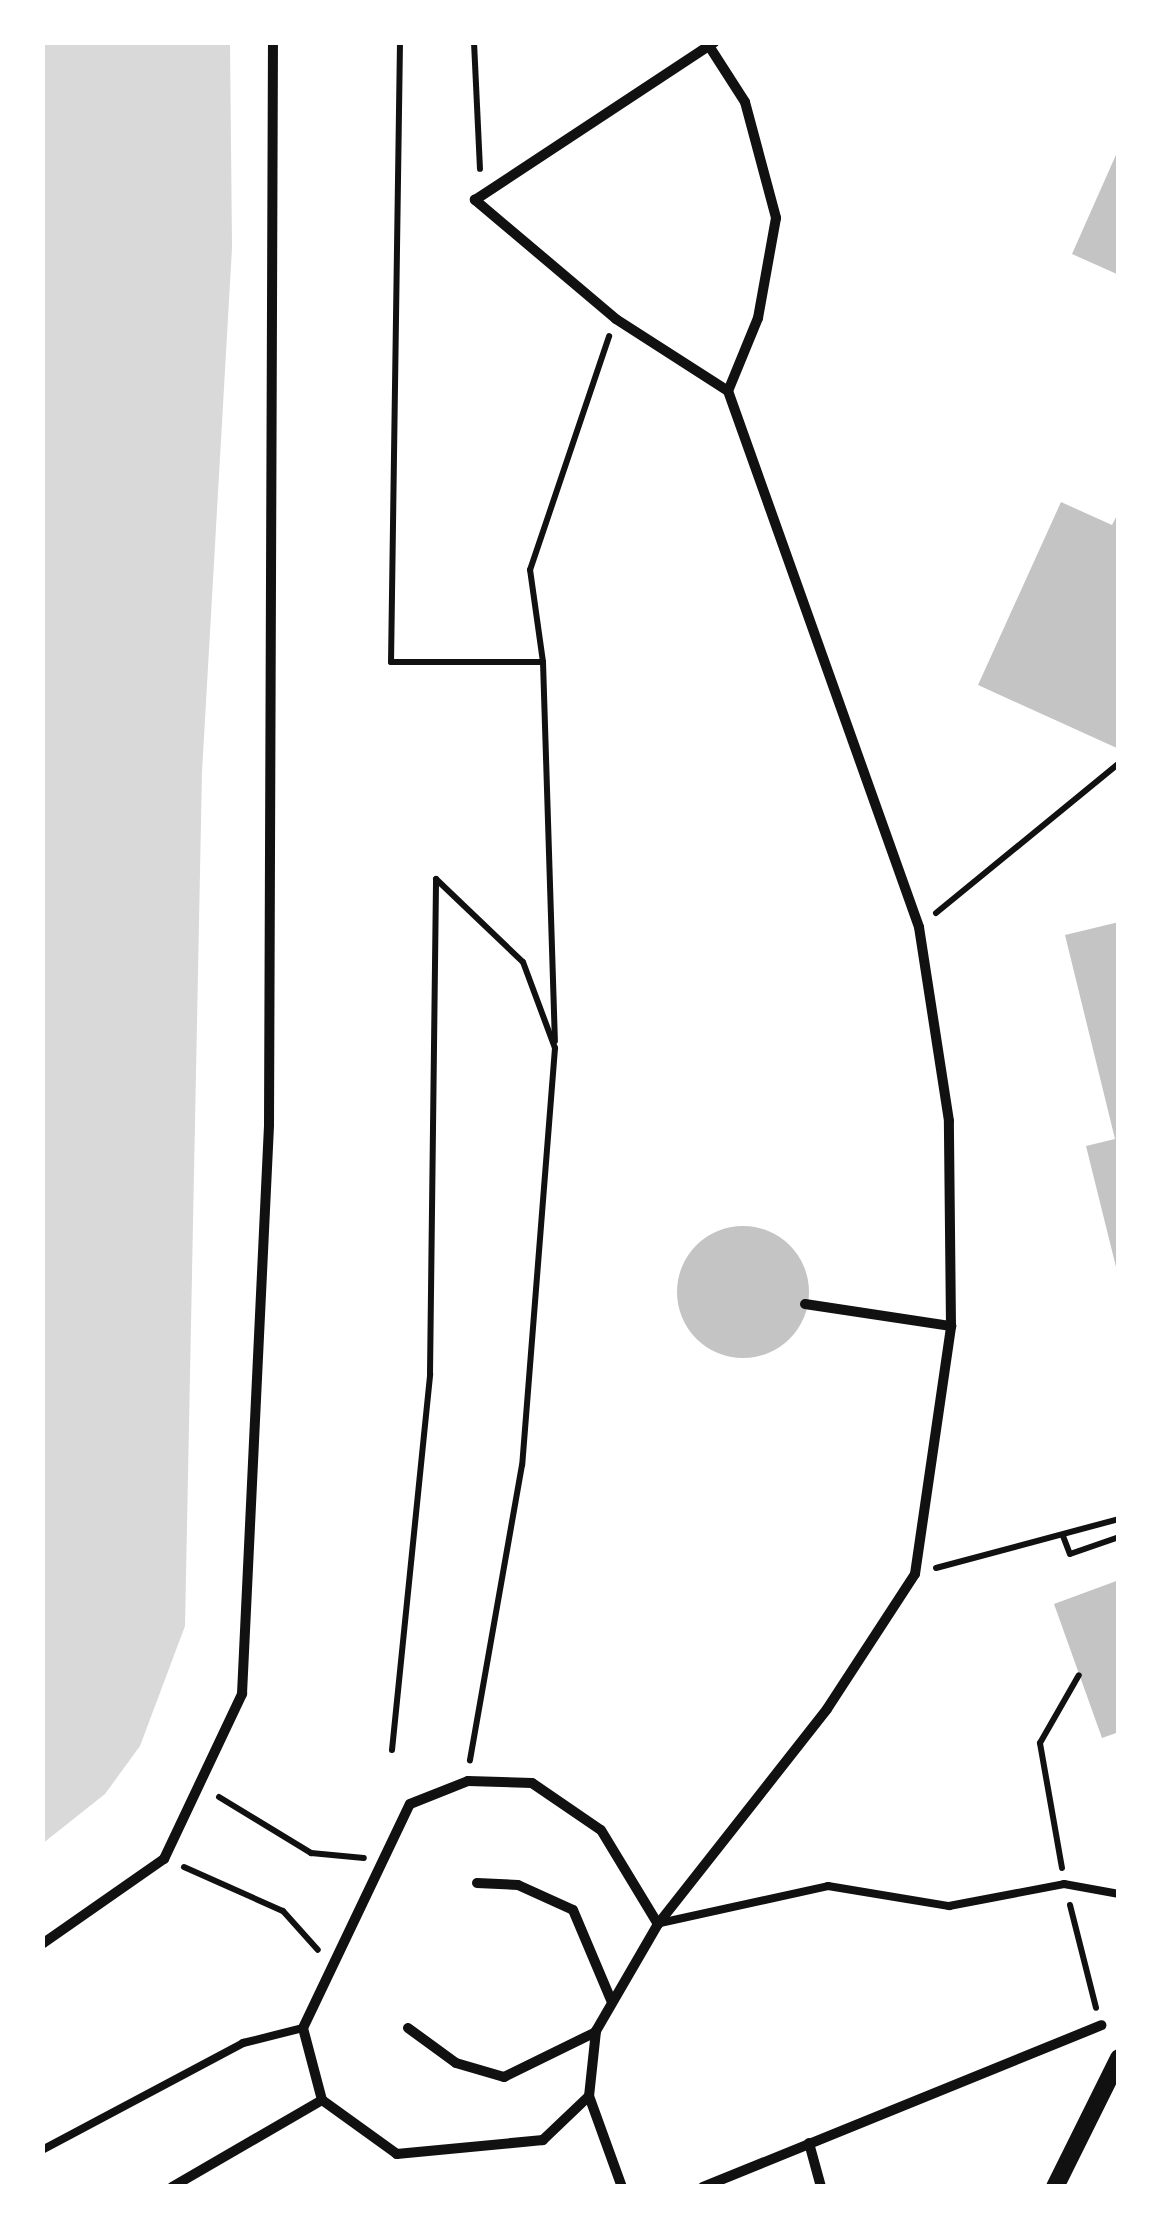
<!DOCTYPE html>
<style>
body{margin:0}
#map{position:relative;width:1161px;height:2229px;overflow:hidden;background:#fff;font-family:Commissioner,sans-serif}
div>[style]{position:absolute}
.water>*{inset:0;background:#d9d9d9}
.building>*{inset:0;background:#c4c4c4}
.round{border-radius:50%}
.path>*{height:6px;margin:-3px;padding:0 3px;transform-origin:3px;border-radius:3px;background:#111}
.service>*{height:8px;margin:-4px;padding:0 4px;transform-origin:4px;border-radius:4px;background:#111}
.pedestrian>*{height:10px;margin:-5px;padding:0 5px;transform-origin:5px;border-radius:5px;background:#111}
.tertiary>*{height:18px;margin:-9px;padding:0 9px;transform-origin:9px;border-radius:9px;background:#111}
span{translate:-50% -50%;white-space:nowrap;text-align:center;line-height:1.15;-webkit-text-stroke:9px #fff;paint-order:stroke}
.frame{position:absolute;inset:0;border:45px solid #fff;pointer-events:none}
</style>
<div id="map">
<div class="water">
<div style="clip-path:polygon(42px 42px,230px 42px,232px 248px,202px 772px,185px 1626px,140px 1746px,105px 1794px,42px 1844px)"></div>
</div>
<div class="building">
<div style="clip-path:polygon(1119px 148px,1119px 275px,1072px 254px)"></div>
<div style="clip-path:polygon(1061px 502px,1112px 525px,1119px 511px,1119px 749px,978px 685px)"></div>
<div style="clip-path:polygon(1119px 922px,1119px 1271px,1117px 1271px,1086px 1146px,1115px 1139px,1065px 935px)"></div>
<div class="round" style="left:677px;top:1226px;width:132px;height:132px"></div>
<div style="clip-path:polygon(1119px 1580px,1119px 1732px,1102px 1738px,1054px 1604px)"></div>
</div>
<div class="path">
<div style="left:400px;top:42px;width:620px;rotate:90.83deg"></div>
<div style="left:391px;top:662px;width:152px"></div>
<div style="left:543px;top:662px;width:93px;rotate:-98deg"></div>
<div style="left:530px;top:570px;width:247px;rotate:-71.3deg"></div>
<div style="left:474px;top:42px;width:127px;rotate:87.3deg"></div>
<div style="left:543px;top:662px;width:379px;rotate:88.2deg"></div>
<div style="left:936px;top:913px;width:237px;rotate:-39.3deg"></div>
<div style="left:1063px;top:1536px;width:19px;rotate:69deg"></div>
<div style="left:1070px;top:1554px;width:52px;rotate:-19.1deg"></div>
<div style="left:936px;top:1568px;width:189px;rotate:-15deg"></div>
<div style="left:392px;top:1750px;width:378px;rotate:-84.2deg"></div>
<div style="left:430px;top:1374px;width:495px;rotate:-89.3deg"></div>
<div style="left:436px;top:879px;width:120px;rotate:43.7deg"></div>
<div style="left:523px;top:962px;width:92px;rotate:69.6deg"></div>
<div style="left:555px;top:1048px;width:418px;rotate:94.5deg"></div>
<div style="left:522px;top:1465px;width:300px;rotate:100deg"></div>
<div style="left:219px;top:1797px;width:108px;rotate:31.3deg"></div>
<div style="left:311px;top:1853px;width:53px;rotate:5.4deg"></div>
<div style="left:184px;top:1867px;width:108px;rotate:24deg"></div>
<div style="left:283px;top:1911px;width:52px;rotate:48.1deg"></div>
<div style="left:1062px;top:1868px;width:127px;rotate:-100deg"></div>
<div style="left:1040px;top:1743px;width:78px;rotate:-60.2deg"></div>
<div style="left:1070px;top:1905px;width:106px;rotate:75.8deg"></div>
</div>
<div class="service">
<div style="left:660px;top:1923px;width:172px;rotate:-12.4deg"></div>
<div style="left:828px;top:1886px;width:123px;rotate:9.4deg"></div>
<div style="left:949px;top:1906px;width:117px;rotate:-10.8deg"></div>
<div style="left:1064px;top:1884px;width:56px;rotate:10.3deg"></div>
<div style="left:42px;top:2150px;width:228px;rotate:-28deg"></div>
<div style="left:243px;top:2043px;width:62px;rotate:-14deg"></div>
</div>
<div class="pedestrian">
<div style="left:711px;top:49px;width:63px;rotate:57.3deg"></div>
<div style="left:745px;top:102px;width:120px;rotate:75deg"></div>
<div style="left:776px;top:218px;width:102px;rotate:100.2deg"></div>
<div style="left:758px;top:318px;width:79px;rotate:112.3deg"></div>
<div style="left:805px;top:1304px;width:148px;rotate:8.6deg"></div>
<div style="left:468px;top:1781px;width:64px;rotate:1.8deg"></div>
<div style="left:532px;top:1783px;width:83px;rotate:34.3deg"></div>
<div style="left:601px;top:1830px;width:110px;rotate:58.8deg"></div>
<div style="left:658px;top:1924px;width:124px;rotate:120.1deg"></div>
<div style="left:596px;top:2031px;width:65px;rotate:96.1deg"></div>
<div style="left:589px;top:2096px;width:64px;rotate:136.3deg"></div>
<div style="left:543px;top:2140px;width:147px;rotate:174.5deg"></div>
<div style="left:397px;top:2154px;width:92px;rotate:-144.2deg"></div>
<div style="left:322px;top:2100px;width:74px;rotate:-104.8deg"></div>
<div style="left:303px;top:2028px;width:248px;rotate:-64.5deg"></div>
<div style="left:410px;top:1804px;width:62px;rotate:-21.6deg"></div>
<div style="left:477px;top:1883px;width:41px;rotate:2.8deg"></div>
<div style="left:518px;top:1885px;width:60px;rotate:24.4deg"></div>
<div style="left:573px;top:1910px;width:98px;rotate:67.1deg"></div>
<div style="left:658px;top:1924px;width:273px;rotate:-51.8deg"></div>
<div style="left:827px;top:1709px;width:161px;rotate:-56.9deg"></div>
<div style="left:915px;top:1574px;width:251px;rotate:-81.7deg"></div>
<div style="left:951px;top:1326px;width:205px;rotate:-90.6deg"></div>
<div style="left:949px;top:1121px;width:196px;rotate:-98.8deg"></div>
<div style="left:919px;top:927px;width:569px;rotate:-109.61deg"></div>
<div style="left:728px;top:391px;width:133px;rotate:-147.3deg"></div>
<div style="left:616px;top:319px;width:185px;rotate:-139.8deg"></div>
<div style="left:475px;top:200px;width:287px;rotate:-33.4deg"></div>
<div style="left:42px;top:1944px;width:149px;rotate:-34.9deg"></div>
<div style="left:164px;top:1859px;width:183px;rotate:-64.7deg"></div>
<div style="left:242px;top:1694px;width:570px;rotate:-87.28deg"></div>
<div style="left:269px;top:1125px;width:1083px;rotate:-89.79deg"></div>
<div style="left:408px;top:2028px;width:59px;rotate:36.1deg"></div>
<div style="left:456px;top:2063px;width:50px;rotate:16.3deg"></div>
<div style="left:504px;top:2077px;width:102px;rotate:-26.1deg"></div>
<div style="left:589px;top:2096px;width:97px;rotate:70.1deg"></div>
<div style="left:809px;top:2143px;width:46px;rotate:74.7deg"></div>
<div style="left:172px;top:2187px;width:173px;rotate:-30.1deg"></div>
<div style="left:703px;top:2187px;width:430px;rotate:-22.1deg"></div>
</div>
<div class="tertiary">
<div style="left:1055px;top:2187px;width:144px;rotate:-63.6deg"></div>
</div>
<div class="frame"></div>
</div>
